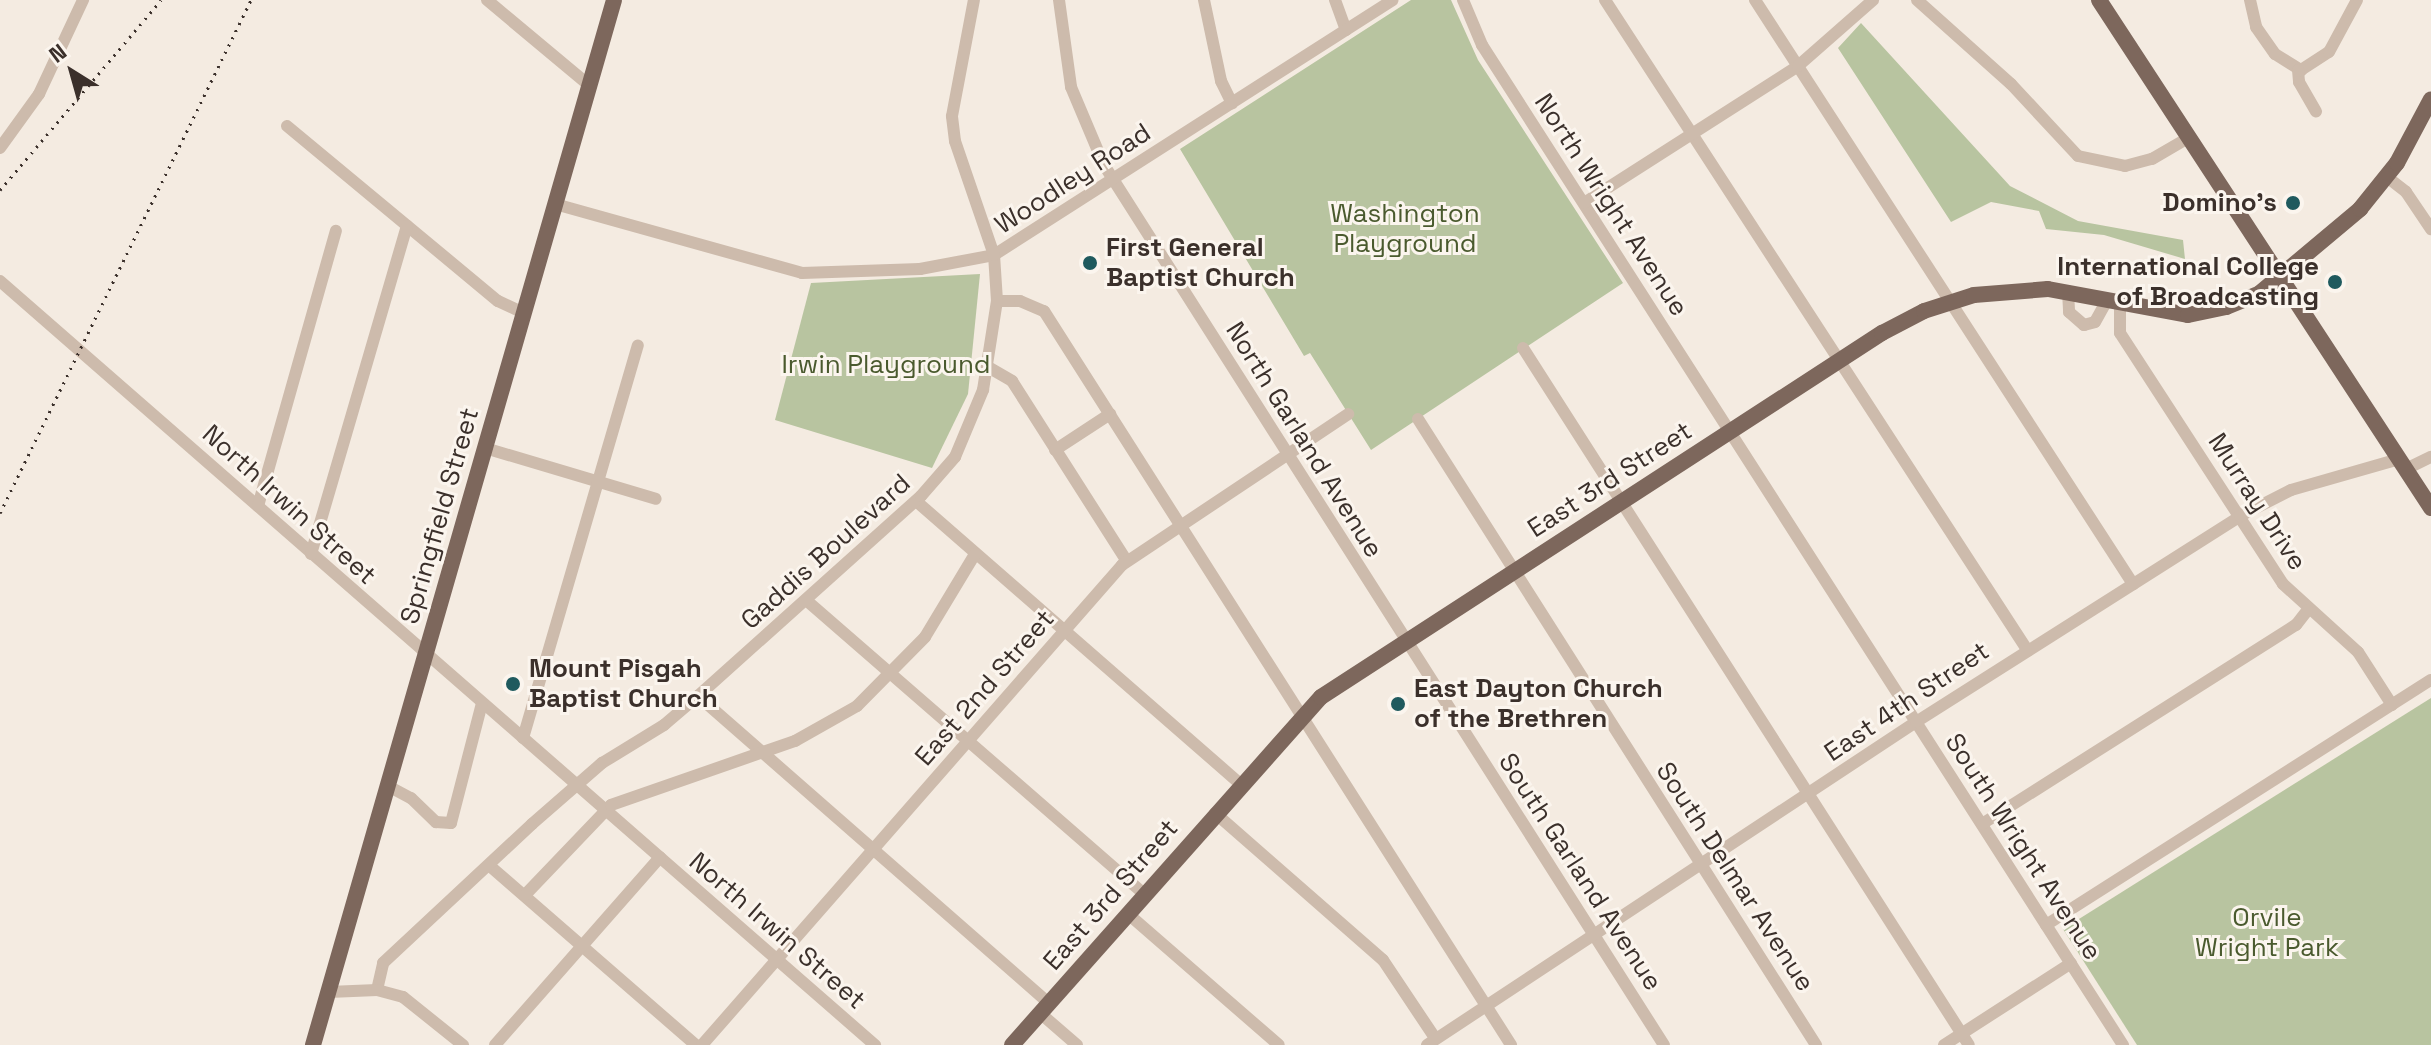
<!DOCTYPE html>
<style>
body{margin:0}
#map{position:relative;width:2431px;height:1045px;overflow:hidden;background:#f4ebe1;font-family:"Space Grotesk",sans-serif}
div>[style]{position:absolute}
.green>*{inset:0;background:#b8c4a0}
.minor>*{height:12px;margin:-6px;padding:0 6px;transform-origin:6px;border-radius:6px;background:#cdbbac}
.major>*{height:16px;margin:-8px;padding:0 8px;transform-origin:8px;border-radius:8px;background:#7d675c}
.rail>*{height:3px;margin-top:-1.5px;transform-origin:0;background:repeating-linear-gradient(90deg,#3b302b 0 2px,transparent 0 8px)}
.dots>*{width:22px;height:22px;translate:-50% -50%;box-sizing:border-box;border:4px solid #fbf5ee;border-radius:50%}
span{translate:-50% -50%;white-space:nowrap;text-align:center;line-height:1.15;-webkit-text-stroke:6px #fbf5ee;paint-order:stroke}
.street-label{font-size:26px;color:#3b302b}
.poi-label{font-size:26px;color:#3b302b;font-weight:700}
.right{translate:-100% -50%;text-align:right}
.left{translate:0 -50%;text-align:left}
.park-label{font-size:26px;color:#4a5a2e}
.north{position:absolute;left:32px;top:32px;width:80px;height:80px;-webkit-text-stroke:6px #fbf5ee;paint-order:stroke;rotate:323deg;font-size:22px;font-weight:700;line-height:32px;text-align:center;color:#3b302b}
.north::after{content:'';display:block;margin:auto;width:28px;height:36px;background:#3b302b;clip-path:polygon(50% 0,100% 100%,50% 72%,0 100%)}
</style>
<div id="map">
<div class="green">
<div style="clip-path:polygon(1411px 0,1451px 0,1478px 60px,1623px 283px,1371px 450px,1310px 353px,1304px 356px,1180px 149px)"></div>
<div style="clip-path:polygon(1861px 23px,2010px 186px,2078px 221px,2183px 240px,2185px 259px,2104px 235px,2046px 229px,2039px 211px,1991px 202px,1951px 222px,1838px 48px)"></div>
<div style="clip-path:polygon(980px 274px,968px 394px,932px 468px,775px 420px,811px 283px)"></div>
<div style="clip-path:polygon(2431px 698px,2431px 1045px,2137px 1045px,2063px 929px)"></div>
</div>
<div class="minor">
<div style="left:487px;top:0;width:134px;rotate:39.9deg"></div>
<div style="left:1059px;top:0;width:88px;rotate:82.1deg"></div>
<div style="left:1071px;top:87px;width:85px;rotate:67.1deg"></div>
<div style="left:1104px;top:165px;width:1043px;rotate:57.53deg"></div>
<div style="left:1204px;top:0;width:83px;rotate:78.1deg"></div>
<div style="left:1221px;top:81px;width:25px;rotate:64deg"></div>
<div style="left:1335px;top:0;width:32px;rotate:70deg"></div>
<div style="left:1463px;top:0;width:49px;rotate:67.1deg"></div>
<div style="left:1482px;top:45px;width:1188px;rotate:57.34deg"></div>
<div style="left:1605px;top:0;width:776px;rotate:56.99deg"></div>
<div style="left:1755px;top:0;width:696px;rotate:57.09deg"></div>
<div style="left:1917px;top:0;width:126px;rotate:41.8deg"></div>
<div style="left:2011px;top:84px;width:98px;rotate:47.1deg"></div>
<div style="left:2078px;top:156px;width:48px;rotate:12deg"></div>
<div style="left:2125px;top:166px;width:28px;rotate:-15deg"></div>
<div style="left:2152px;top:159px;width:42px;rotate:-30.3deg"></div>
<div style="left:2250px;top:0;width:28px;rotate:77deg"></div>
<div style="left:2256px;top:27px;width:33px;rotate:55deg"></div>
<div style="left:2275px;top:54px;width:31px;rotate:32deg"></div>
<div style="left:2301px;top:70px;width:33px;rotate:-33deg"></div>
<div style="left:2329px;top:52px;width:59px;rotate:-61.7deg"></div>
<div style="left:2298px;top:70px;width:12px;rotate:85deg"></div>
<div style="left:2299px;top:82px;width:34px;rotate:60deg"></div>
<div style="left:287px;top:126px;width:274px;rotate:39.7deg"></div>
<div style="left:498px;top:301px;width:29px;rotate:25deg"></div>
<div style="left:0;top:148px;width:67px;rotate:-54.2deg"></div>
<div style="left:39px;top:94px;width:104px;rotate:-64.9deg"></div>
<div style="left:2387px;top:177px;width:24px;rotate:38deg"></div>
<div style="left:2406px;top:192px;width:45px;rotate:56deg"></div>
<div style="left:1584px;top:203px;width:254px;rotate:-32.6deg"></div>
<div style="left:1798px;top:66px;width:100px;rotate:-41.3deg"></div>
<div style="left:555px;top:204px;width:256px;rotate:15.6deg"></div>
<div style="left:802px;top:273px;width:118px;rotate:-1.9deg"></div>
<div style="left:920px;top:269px;width:75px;rotate:-10.7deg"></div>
<div style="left:994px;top:255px;width:473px;rotate:-32.6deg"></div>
<div style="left:0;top:281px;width:1162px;rotate:41.13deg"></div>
<div style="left:2068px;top:291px;width:21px;rotate:87deg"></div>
<div style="left:2069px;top:312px;width:20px;rotate:41deg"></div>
<div style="left:2084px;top:325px;width:11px;rotate:-15deg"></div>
<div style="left:2095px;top:322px;width:26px;rotate:-61deg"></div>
<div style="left:997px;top:301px;width:23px"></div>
<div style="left:1020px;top:301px;width:26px;rotate:23deg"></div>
<div style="left:1044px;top:311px;width:870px;rotate:57.53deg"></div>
<div style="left:2120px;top:302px;width:31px;rotate:90deg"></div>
<div style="left:2120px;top:333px;width:299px;rotate:57deg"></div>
<div style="left:2283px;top:584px;width:101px;rotate:42.2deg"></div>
<div style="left:2358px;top:652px;width:63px;rotate:57.3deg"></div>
<div style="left:1523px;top:348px;width:827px;rotate:57.39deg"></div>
<div style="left:988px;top:367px;width:28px;rotate:30deg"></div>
<div style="left:1012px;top:381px;width:212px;rotate:57.5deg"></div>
<div style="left:1418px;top:419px;width:742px;rotate:57.55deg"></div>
<div style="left:485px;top:448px;width:178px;rotate:16.6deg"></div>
<div style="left:1055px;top:450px;width:66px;rotate:-33.2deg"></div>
<div style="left:2406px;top:469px;width:28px;rotate:-26deg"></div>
<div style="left:916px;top:501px;width:430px;rotate:41.1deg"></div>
<div style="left:258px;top:506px;width:286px;rotate:-74.2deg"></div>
<div style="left:311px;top:554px;width:342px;rotate:-73.7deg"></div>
<div style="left:806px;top:600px;width:448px;rotate:41deg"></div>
<div style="left:698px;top:696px;width:466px;rotate:41.2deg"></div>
<div style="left:523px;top:738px;width:409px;rotate:-73.7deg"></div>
<div style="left:388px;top:786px;width:26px;rotate:28deg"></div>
<div style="left:411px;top:798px;width:35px;rotate:44deg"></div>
<div style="left:436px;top:822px;width:15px;rotate:4deg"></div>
<div style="left:451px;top:823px;width:124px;rotate:-75.5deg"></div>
<div style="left:1215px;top:813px;width:223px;rotate:41.2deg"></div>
<div style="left:1383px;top:960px;width:94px;rotate:56.3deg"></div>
<div style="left:1982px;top:824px;width:372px;rotate:-32.4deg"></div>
<div style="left:2296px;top:625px;width:18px;rotate:-52deg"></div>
<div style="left:491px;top:867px;width:271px;rotate:41deg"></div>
<div style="left:525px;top:895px;width:124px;rotate:-46.3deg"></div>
<div style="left:611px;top:805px;width:195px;rotate:-19.2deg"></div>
<div style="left:795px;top:741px;width:71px;rotate:-29.4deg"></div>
<div style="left:857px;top:706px;width:97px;rotate:-45.4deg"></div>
<div style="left:925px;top:637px;width:97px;rotate:-58.9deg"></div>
<div style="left:1127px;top:913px;width:201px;rotate:41deg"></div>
<div style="left:2046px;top:925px;width:456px;rotate:-32.5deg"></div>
<div style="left:377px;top:990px;width:28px;rotate:-77deg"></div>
<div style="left:383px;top:963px;width:204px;rotate:-43deg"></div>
<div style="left:532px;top:824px;width:93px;rotate:-41.1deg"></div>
<div style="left:602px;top:763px;width:73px;rotate:-31.5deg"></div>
<div style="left:664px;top:725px;width:45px;rotate:-40.5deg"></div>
<div style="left:698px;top:696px;width:300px;rotate:-41.9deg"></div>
<div style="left:921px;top:496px;width:52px;rotate:-48.9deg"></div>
<div style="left:955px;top:457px;width:73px;rotate:-67.3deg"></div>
<div style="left:983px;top:390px;width:90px;rotate:-81.1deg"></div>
<div style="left:997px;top:301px;width:46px;rotate:-93.7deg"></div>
<div style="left:994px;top:255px;width:120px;rotate:-108.9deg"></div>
<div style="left:955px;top:141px;width:25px;rotate:-97deg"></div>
<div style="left:952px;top:116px;width:118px;rotate:-79.3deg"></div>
<div style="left:329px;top:992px;width:48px;rotate:-2.4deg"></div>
<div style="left:377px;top:990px;width:27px;rotate:15deg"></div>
<div style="left:403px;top:997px;width:77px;rotate:38.7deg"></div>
<div style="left:1040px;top:1013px;width:49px;rotate:40.9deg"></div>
<div style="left:495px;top:1045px;width:250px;rotate:-48.7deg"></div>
<div style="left:702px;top:1045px;width:638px;rotate:-48.81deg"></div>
<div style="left:1122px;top:565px;width:272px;rotate:-33.7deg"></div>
<div style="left:1427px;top:1045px;width:586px;rotate:-33.45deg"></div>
<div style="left:1916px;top:722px;width:384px;rotate:-32.4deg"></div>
<div style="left:2240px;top:516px;width:57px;rotate:-27deg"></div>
<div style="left:2291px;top:490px;width:112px;rotate:-16deg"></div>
<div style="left:1944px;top:1045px;width:151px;rotate:-32.8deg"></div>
</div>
<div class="major">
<div style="left:2099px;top:0;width:607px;rotate:56.83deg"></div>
<div style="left:313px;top:1045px;width:1087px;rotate:-73.93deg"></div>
<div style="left:1012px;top:1045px;width:465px;rotate:-48.4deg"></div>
<div style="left:1321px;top:697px;width:669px;rotate:-32.98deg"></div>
<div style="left:1882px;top:333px;width:47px;rotate:-27.6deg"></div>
<div style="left:1924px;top:311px;width:52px;rotate:-17.7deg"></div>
<div style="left:1974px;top:295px;width:74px;rotate:-4.6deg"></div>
<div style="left:2048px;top:289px;width:142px;rotate:10.5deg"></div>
<div style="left:2188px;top:315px;width:39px;rotate:-12deg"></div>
<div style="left:2226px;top:307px;width:37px;rotate:-22deg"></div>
<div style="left:2260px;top:293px;width:131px;rotate:-40deg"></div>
<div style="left:2360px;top:209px;width:59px;rotate:-51.2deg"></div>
<div style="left:2397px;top:163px;width:72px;rotate:-62deg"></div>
</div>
<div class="rail">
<div style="left:0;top:190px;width:249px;rotate:-49.7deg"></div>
<div style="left:0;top:513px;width:571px;rotate:-63.93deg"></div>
</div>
<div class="dots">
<div style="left:2293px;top:203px;background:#1f5a5e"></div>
<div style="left:1090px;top:263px;background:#1f5a5e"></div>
<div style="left:2335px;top:282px;background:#1f5a5e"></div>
<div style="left:513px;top:684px;background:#1f5a5e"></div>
<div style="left:1398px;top:704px;background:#1f5a5e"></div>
</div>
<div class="street-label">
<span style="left:1073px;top:179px;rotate:-33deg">Woodley Road</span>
<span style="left:1611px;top:205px;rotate:57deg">North Wright Avenue</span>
<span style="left:1304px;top:440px;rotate:58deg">North Garland Avenue</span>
<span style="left:1610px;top:480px;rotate:-33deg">East 3rd Street</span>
<span style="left:2257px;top:502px;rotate:57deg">Murray Drive</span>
<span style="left:289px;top:505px;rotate:42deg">North Irwin Street</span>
<span style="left:440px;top:516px;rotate:-74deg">Springfield Street</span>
<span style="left:826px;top:552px;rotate:-42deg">Gaddis Boulevard</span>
<span style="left:985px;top:688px;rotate:-49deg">East 2nd Street</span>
<span style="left:1907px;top:702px;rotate:-34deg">East 4th Street</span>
<span style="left:2023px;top:847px;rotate:57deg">South Wright Avenue</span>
<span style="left:1580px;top:872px;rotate:57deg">South Garland Avenue</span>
<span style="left:1735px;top:877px;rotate:57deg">South Delmar Avenue</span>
<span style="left:1111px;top:895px;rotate:-49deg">East 3rd Street</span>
<span style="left:777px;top:931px;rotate:41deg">North Irwin Street</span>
</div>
<div class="poi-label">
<span class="right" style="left:2277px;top:203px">Domino's</span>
<span class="left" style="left:1106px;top:263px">First General<br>Baptist Church</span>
<span class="right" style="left:2319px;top:282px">International College<br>of Broadcasting</span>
<span class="left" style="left:529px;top:684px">Mount Pisgah<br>Baptist Church</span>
<span class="left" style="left:1414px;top:704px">East Dayton Church<br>of the Brethren</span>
</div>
<div class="park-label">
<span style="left:1405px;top:229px">Washington<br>Playground</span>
<span style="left:886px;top:365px">Irwin Playground</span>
<span style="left:2267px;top:933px">Orvile<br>Wright Park</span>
</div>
<div class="north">N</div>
</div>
